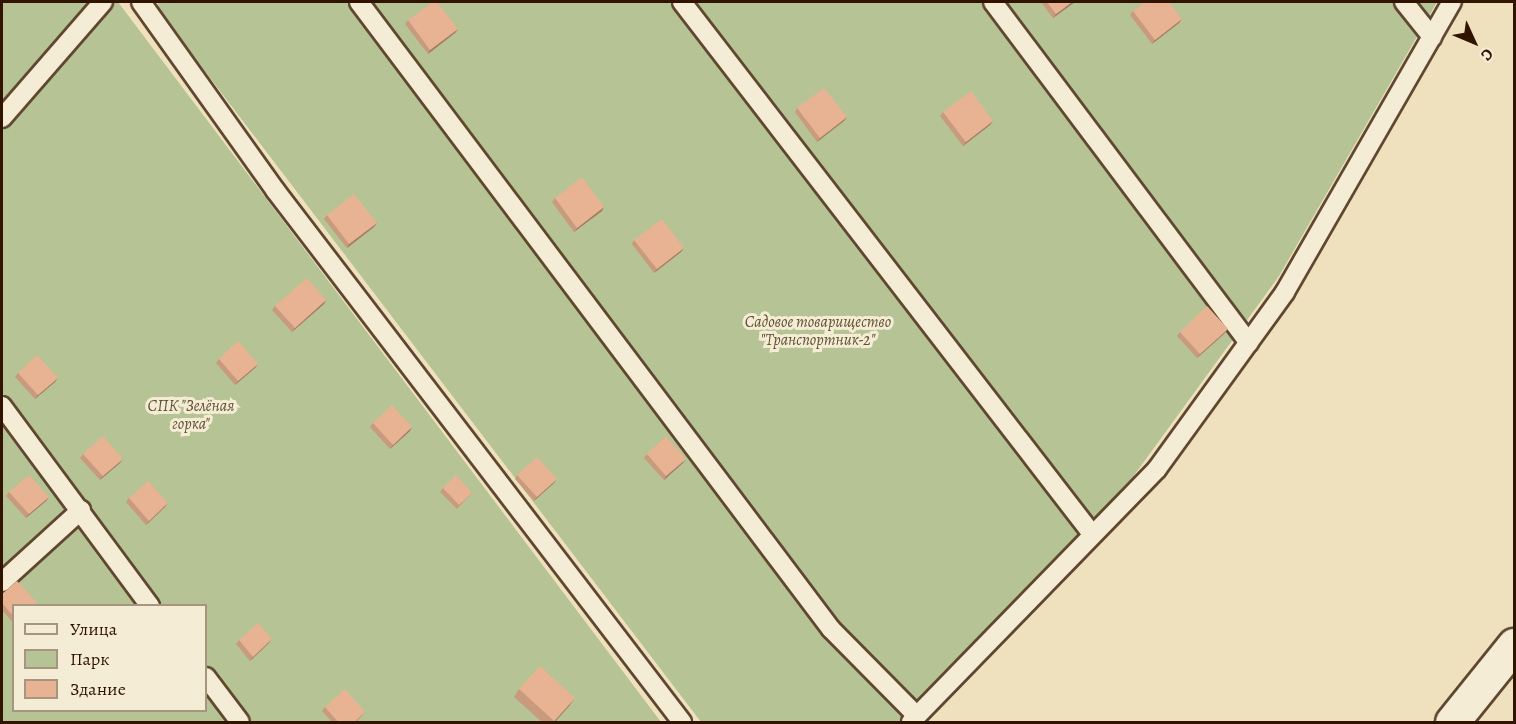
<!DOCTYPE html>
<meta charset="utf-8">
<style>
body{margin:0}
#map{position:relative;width:1516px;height:724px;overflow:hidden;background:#f0e1be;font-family:Alegreya,serif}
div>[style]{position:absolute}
.green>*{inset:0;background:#b6c394}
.roads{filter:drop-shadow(2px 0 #604730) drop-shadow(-2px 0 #604730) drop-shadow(0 2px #604730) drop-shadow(0 -2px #604730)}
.service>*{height:18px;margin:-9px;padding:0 9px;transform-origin:9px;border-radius:9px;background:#f5ecd5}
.minor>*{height:33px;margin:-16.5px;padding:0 16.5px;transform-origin:16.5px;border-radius:16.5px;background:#f5ecd5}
.wall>*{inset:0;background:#c89a7e}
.shaded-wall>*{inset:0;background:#a27d66}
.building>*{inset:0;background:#e8b392}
span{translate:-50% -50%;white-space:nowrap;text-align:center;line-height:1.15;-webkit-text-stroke:6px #f5ecd5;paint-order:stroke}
.park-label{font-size:16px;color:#5f5134;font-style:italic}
.frame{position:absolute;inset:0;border:3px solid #301400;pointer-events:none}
.legend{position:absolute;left:12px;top:604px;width:195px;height:108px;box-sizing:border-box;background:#f5ecd5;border:2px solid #a69680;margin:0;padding:8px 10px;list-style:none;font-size:18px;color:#301400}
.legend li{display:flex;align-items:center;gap:12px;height:30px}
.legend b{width:30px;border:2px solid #a69680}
.north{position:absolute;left:1444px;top:12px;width:60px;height:60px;-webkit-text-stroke:4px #f5ecd5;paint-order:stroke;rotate:134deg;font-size:16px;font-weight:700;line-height:24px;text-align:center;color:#301400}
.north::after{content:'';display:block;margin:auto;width:21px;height:27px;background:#301400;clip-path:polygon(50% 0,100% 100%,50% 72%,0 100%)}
</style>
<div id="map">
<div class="green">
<div style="clip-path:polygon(evenodd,2px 2px,118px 2px,661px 722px,2px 722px,2px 2px,14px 606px,206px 606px,206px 710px,14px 710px,14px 606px)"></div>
<div style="clip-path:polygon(158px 2px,1437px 2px,1279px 276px,1127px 485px,906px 722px,701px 722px,159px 11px)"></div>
</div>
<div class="roads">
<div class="service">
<div style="left:141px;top:2px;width:231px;rotate:54.5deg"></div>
<div style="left:275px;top:190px;width:670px;rotate:52.58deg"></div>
<div style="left:359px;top:2px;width:785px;rotate:53.03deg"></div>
<div style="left:831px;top:629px;width:122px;rotate:45.3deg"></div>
<div style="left:682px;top:2px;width:672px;rotate:52.38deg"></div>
<div style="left:993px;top:2px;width:426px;rotate:53.1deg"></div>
<div style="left:1404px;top:2px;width:45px;rotate:51.3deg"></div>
<div style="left:2px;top:118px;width:154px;rotate:-49deg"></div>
<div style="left:2px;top:406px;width:249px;rotate:53.5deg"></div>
<div style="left:2px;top:582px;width:107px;rotate:-42.3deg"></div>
<div style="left:206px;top:677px;width:56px;rotate:52.9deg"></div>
<div style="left:911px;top:722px;width:353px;rotate:-45.8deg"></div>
<div style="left:1157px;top:469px;width:218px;rotate:-54.1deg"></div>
<div style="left:1285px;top:292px;width:335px;rotate:-60.1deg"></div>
</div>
<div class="minor">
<div style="left:1452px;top:722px;width:99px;rotate:-51.2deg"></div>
</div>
</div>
<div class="wall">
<div style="clip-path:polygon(1041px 2px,1075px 2px,1053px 18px)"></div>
<div style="clip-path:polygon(1133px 11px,1182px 19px,1179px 23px,1152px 44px,1130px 15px)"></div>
<div style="clip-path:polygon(408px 20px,458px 29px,455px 33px,428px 54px,405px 24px)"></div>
<div style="clip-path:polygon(797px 108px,847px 117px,844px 121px,817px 142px,795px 112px)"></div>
<div style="clip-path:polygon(943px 112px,993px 121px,990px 125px,963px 146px,940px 116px)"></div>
<div style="clip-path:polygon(555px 198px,602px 211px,574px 232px,552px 202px)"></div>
<div style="clip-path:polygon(327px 215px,377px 223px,374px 227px,347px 248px,324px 219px)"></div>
<div style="clip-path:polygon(634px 240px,681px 252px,654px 273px,632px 244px)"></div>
<div style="clip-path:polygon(324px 304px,292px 332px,272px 310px,275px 306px)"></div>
<div style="clip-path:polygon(1180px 332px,1225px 333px,1197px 358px,1177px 336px)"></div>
<div style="clip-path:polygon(219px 359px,258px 364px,255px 368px,235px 385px,216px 363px)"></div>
<div style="clip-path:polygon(18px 373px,58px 378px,55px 382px,35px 399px,15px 377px)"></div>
<div style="clip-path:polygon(373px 423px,410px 431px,390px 449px,370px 427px)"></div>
<div style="clip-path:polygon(83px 454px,120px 463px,100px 480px,80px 458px)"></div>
<div style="clip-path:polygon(647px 454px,683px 463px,664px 480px,644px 458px)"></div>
<div style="clip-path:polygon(517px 475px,554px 483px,534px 501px,515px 479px)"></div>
<div style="clip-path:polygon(443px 488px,472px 493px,457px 509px,440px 492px)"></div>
<div style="clip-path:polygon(9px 492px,49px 497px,46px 501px,26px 518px,6px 496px)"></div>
<div style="clip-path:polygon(129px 498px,168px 503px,165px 507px,146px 525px,126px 502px)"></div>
<div style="clip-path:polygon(2px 594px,37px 603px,35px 606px,14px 606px,14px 624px,2px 610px)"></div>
<div style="clip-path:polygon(239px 640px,269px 643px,250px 661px,236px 644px)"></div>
<div style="clip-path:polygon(519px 689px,570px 705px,554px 723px,543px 723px,514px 697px)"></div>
<div style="clip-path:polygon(325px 707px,365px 712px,362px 716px,355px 723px,333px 723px,322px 711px)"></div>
</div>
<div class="shaded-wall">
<div style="clip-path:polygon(1072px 2px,1075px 2px,1053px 18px,1056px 14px)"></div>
<div style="clip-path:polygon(1182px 19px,1179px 23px,1152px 44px,1155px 40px)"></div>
<div style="clip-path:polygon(458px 29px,455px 33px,428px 54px,430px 50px)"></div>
<div style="clip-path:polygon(847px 117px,844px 121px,817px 142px,820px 138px)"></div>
<div style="clip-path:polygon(993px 121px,990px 125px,963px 146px,966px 142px)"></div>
<div style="clip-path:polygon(604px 207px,602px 211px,574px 232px,577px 228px)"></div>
<div style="clip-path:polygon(377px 223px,374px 227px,347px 248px,349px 244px)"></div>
<div style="clip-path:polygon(684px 248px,681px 252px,654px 273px,657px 269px)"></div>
<div style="clip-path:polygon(326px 300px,324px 304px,292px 332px,295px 328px)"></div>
<div style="clip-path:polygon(1228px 329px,1225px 333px,1197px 358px,1200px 354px)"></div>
<div style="clip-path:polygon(258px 364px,255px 368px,235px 385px,238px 381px)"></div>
<div style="clip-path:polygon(58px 378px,55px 382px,35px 399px,38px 395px)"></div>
<div style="clip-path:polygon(412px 427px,410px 431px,390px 449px,393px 445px)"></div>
<div style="clip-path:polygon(123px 459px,120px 463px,100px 480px,103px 476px)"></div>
<div style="clip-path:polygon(686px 459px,683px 463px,664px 480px,666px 476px)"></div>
<div style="clip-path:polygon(557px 479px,554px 483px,534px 501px,537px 497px)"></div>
<div style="clip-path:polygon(49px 497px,46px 501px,26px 518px,29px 514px)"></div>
<div style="clip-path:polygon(168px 503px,165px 507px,146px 525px,149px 521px)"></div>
<div style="clip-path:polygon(272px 639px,269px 643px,250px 661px,253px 657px)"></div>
<div style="clip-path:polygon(575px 698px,570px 705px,554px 723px,553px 723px)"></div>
</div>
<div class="building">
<div style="clip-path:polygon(433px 2px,437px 2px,458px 29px,430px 50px,408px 20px)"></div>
<div style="clip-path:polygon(1047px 2px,1072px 2px,1056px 14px)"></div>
<div style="clip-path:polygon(1145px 2px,1169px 2px,1182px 19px,1155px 40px,1133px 11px)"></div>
<div style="clip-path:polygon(824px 88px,847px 117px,820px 138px,797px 108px)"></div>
<div style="clip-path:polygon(971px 91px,993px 121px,966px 142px,943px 112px)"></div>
<div style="clip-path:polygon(582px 177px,604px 207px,577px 228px,555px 198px)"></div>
<div style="clip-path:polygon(354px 194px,377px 223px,349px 244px,327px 215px)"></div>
<div style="clip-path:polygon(662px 219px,684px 248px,657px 269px,634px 240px)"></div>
<div style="clip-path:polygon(307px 278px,326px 300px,295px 328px,275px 306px)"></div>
<div style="clip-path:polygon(1207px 306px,1228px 329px,1200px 354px,1180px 332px)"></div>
<div style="clip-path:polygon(238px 341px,258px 364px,238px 381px,219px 359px)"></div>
<div style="clip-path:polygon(37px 355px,58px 378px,38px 395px,18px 373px)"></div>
<div style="clip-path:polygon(392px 405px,412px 427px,393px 445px,373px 423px)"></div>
<div style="clip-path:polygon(103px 436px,123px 459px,103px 476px,83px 454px)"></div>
<div style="clip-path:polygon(666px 436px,686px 459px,666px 476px,647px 454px)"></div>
<div style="clip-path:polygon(537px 457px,557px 479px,537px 497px,517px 475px)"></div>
<div style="clip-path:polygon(29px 475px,49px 497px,29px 514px,9px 492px)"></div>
<div style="clip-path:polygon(456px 475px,472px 493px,459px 505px,443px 488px)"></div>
<div style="clip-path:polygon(148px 481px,168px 503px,149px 521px,129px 498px)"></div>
<div style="clip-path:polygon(17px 581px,37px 603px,34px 606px,14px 606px,14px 617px,2px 603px,2px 594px)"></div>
<div style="clip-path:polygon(258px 623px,272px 639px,253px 657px,239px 640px)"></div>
<div style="clip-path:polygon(540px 666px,575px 698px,554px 721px,519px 689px)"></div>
<div style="clip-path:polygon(345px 689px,365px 712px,353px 723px,339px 723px,325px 707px)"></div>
</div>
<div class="park-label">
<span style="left:818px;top:331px">Садовое товарищество<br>"Транспортник-2"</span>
<span style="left:191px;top:415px">СПК "Зелёная<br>горка"</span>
</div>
<div class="frame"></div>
<ul class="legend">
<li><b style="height:8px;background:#f5ecd5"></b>Улица</li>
<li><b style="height:16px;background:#b6c394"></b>Парк</li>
<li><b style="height:16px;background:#e8b392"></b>Здание</li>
</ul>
<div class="north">С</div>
</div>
